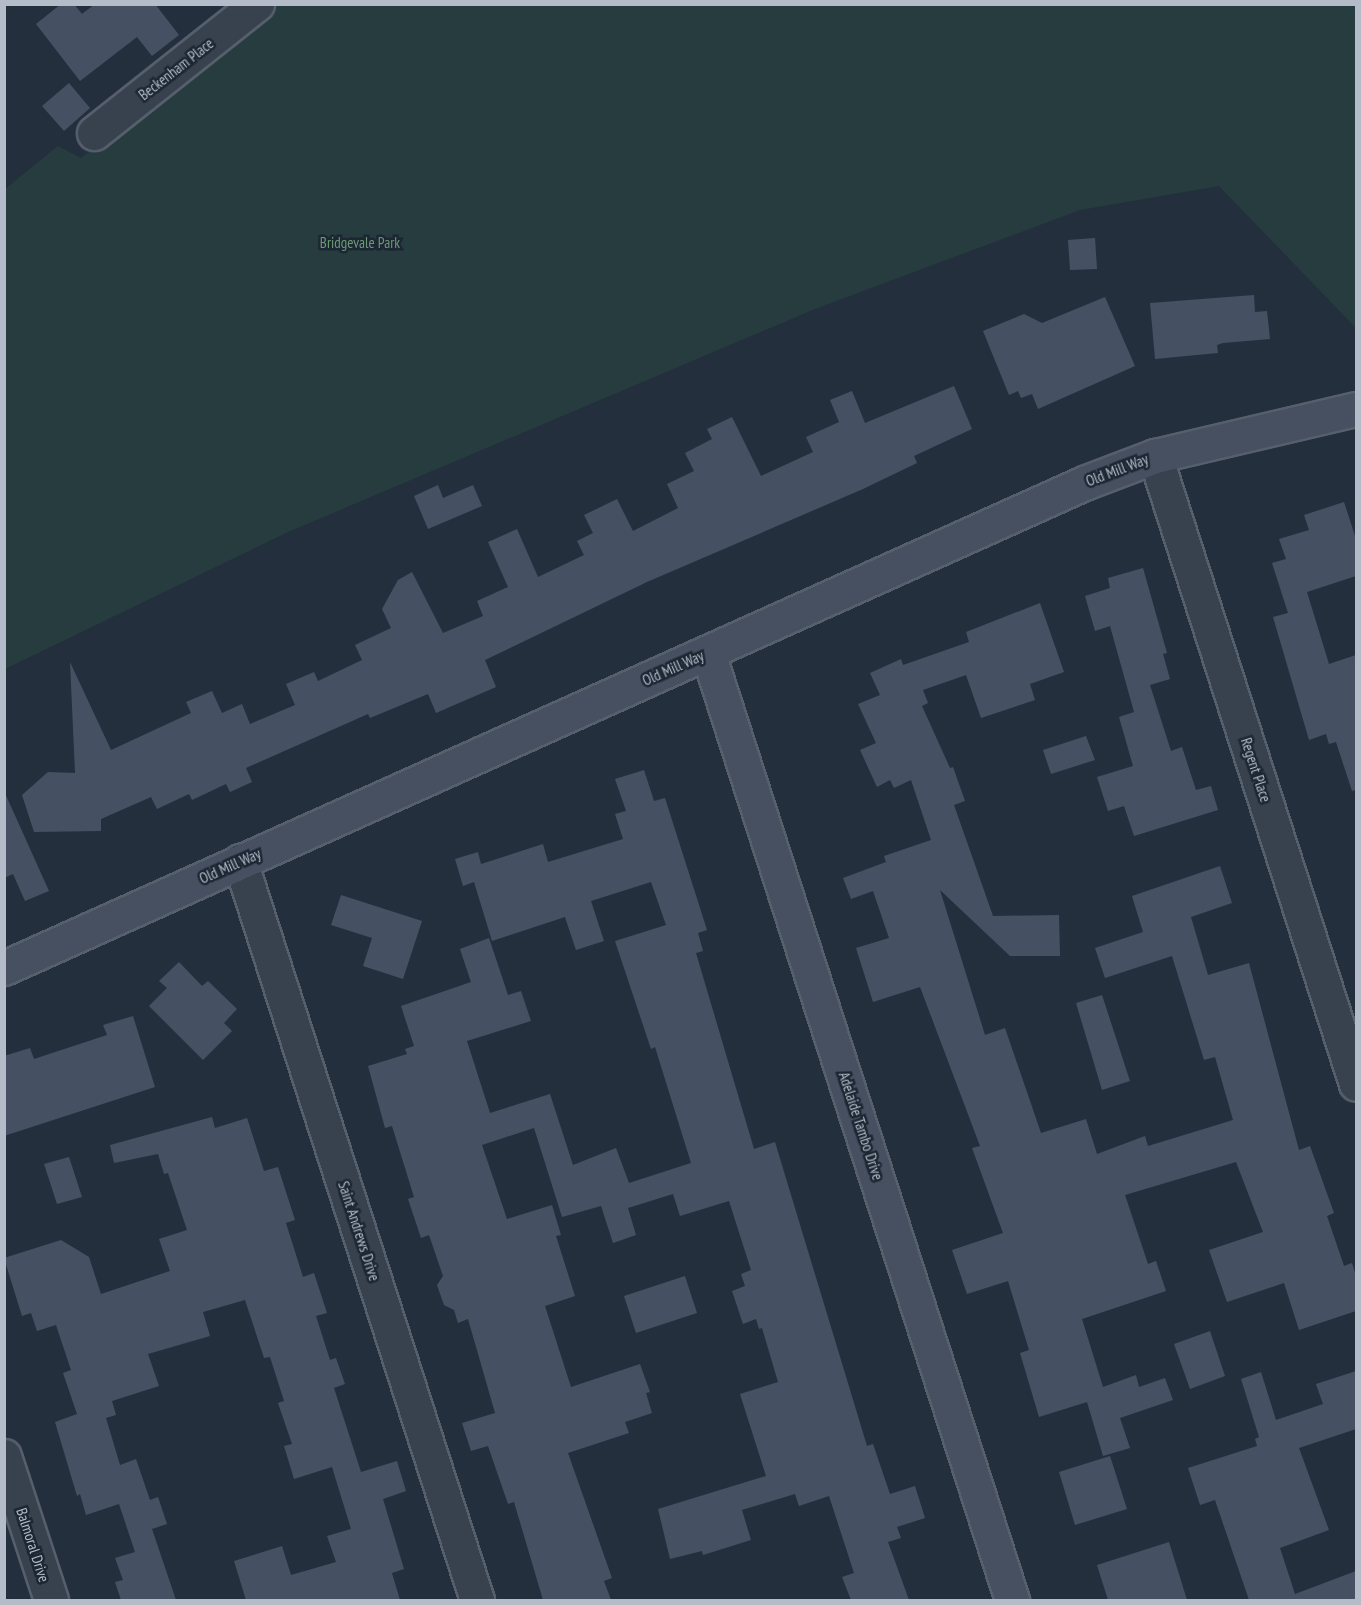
<!DOCTYPE html>
<style>
body{margin:0}
#map{position:relative;width:1361px;height:1605px;overflow:hidden;background:#242f3e;font-family:"PT Sans Narrow",sans-serif}
div>[style]{position:absolute}
.green>*{inset:0;background:#263c3f}
.building>*{inset:0;background:#455162}
.roads{filter:drop-shadow(2px 0 #565f6c) drop-shadow(-2px 0 #565f6c) drop-shadow(0 2px #565f6c) drop-shadow(0 -2px #565f6c)}
.street>*{height:33px;margin:-16.5px;padding:0 16.5px;transform-origin:16.5px;border-radius:16.5px;background:#38414e}
.secondary>*{height:33px;margin:-16.5px;padding:0 16.5px;transform-origin:16.5px;border-radius:16.5px;background:#465061}
span{translate:-50% -50%;white-space:nowrap;text-align:center;line-height:1.15;-webkit-text-stroke:5px #1d2633;paint-order:stroke}
.street-label{font-size:15px;color:#b4bcc9}
.park-label{font-size:15px;color:#6b9a76}
.frame{position:absolute;inset:0;border:6px solid #b4bcc9;pointer-events:none}
</style>
<div id="map">
<div class="green">
<div style="clip-path:polygon(278px 5px,1356px 5px,1356px 328px,1219px 186px,1080px 210px,815px 309px,288px 532px,5px 669px,5px 189px,58px 146px,81px 158px)"></div>
</div>
<div class="building">
<div style="clip-path:polygon(61px 4px,74px 4px,82px 14px,95px 4px,155px 4px,179px 35px,152px 56px,137px 37px,80px 81px,36px 24px)"></div>
<div style="clip-path:polygon(69px 83px,90px 108px,64px 131px,42px 106px)"></div>
<div style="clip-path:polygon(1095px 238px,1097px 269px,1070px 270px,1068px 240px)"></div>
<div style="clip-path:polygon(1254px 295px,1255px 312px,1267px 311px,1270px 339px,1223px 343px,1217px 345px,1218px 353px,1155px 359px,1150px 303px)"></div>
<div style="clip-path:polygon(1105px 297px,1135px 366px,1038px 409px,1032px 394px,1021px 398px,1018px 391px,1009px 395px,983px 331px,1024px 314px,1042px 323px)"></div>
<div style="clip-path:polygon(954px 386px,972px 429px,914px 456px,917px 463px,863px 489px,647px 582px,485px 660px,496px 687px,436px 713px,428px 694px,370px 718px,368px 714px,246px 768px,252px 782px,230px 792px,226px 784px,192px 800px,189px 794px,157px 809px,151px 797px,101px 819px,101px 831px,34px 832px,22px 795px,48px 772px,75px 773px,70px 662px,111px 750px,191px 713px,186px 702px,212px 691px,222px 713px,242px 704px,250px 724px,295px 705px,286px 684px,314px 672px,318px 681px,362px 660px,355px 645px,391px 628px,382px 609px,398px 580px,412px 572px,443px 633px,483px 616px,477px 601px,508px 587px,488px 542px,517px 529px,538px 577px,584px 555px,577px 541px,593px 533px,584px 515px,617px 499px,633px 531px,678px 508px,667px 484px,694px 471px,685px 453px,712px 439px,707px 429px,732px 417px,761px 476px,813px 452px,806px 437px,839px 422px,830px 400px,852px 391px,865px 423px)"></div>
<div style="clip-path:polygon(438px 485px,443px 498px,473px 485px,482px 506px,428px 529px,414px 496px)"></div>
<div style="clip-path:polygon(1344px 502px,1356px 539px,1356px 576px,1307px 592px,1329px 664px,1356px 655px,1356px 790px,1352px 791px,1336px 742px,1329px 744px,1326px 734px,1309px 740px,1273px 617px,1288px 613px,1272px 563px,1286px 559px,1279px 539px,1309px 530px,1304px 515px)"></div>
<div style="clip-path:polygon(1143px 568px,1167px 653px,1163px 654px,1170px 679px,1150px 685px,1171px 751px,1182px 747px,1196px 790px,1211px 786px,1218px 810px,1134px 836px,1124px 806px,1108px 811px,1097px 777px,1133px 766px,1119px 717px,1134px 712px,1110px 626px,1095px 631px,1085px 596px,1110px 588px,1108px 578px)"></div>
<div style="clip-path:polygon(1040px 603px,1064px 672px,1030px 684px,1035px 700px,981px 718px,966px 675px,923px 690px,928px 703px,922px 706px,950px 768px,953px 767px,965px 801px,954px 805px,993px 916px,1059px 915px,1060px 956px,1010px 956px,940px 890px,985px 1035px,1005px 1028px,1041px 1133px,1086px 1119px,1097px 1154px,1145px 1136px,1148px 1146px,1233px 1120px,1215px 1057px,1204px 1060px,1172px 956px,1105px 978px,1095px 948px,1143px 932px,1132px 896px,1220px 866px,1232px 903px,1191px 917px,1208px 975px,1249px 963px,1299px 1150px,1310px 1146px,1334px 1213px,1327px 1216px,1344px 1266px,1352px 1263px,1356px 1276px,1356px 1311px,1299px 1330px,1284px 1283px,1227px 1302px,1209px 1250px,1263px 1232px,1236px 1162px,1125px 1195px,1148px 1264px,1156px 1261px,1166px 1291px,1082px 1319px,1103px 1387px,1136px 1375px,1139px 1387px,1165px 1378px,1173px 1400px,1120px 1418px,1130px 1448px,1103px 1456px,1087px 1402px,1039px 1417px,1020px 1353px,1029px 1350px,1008px 1281px,967px 1294px,952px 1250px,1003px 1233px,972px 1148px,980px 1146px,920px 987px,873px 1002px,856px 948px,889px 938px,873px 891px,851px 899px,843px 878px,886px 862px,884px 856px,931px 840px,911px 780px,894px 788px,890px 780px,877px 787px,860px 750px,876px 743px,858px 704px,880px 695px,870px 673px,901px 659px,903px 665px,969px 642px,966px 632px)"></div>
<div style="clip-path:polygon(1086px 736px,1095px 760px,1051px 774px,1043px 750px)"></div>
<div style="clip-path:polygon(644px 770px,654px 801px,665px 798px,707px 930px,698px 933px,703px 951px,696px 953px,754px 1149px,775px 1142px,867px 1446px,873px 1444px,890px 1494px,915px 1486px,925px 1518px,897px 1527px,901px 1538px,888px 1542px,909px 1600px,851px 1600px,842px 1577px,854px 1573px,829px 1496px,799px 1506px,795px 1494px,742px 1510px,751px 1540px,703px 1555px,702px 1551px,670px 1559px,658px 1509px,766px 1476px,740px 1394px,778px 1382px,762px 1328px,759px 1329px,756px 1319px,743px 1324px,732px 1291px,745px 1286px,741px 1274px,751px 1270px,729px 1201px,680px 1216px,673px 1194px,628px 1208px,636px 1235px,613px 1243px,601px 1206px,562px 1217px,534px 1128px,482px 1145px,507px 1219px,552px 1205px,561px 1235px,556px 1236px,575px 1296px,545px 1306px,571px 1387px,640px 1364px,650px 1392px,646px 1393px,652px 1413px,625px 1422px,629px 1433px,568px 1453px,612px 1578px,604px 1581px,611px 1600px,543px 1600px,514px 1502px,508px 1504px,488px 1446px,471px 1451px,462px 1423px,495px 1413px,468px 1319px,458px 1323px,454px 1310px,444px 1305px,437px 1285px,443px 1276px,429px 1235px,421px 1238px,408px 1199px,414px 1197px,392px 1126px,385px 1128px,368px 1066px,407px 1054px,405px 1049px,414px 1046px,401px 1006px,471px 982px,460px 949px,489px 938px,508px 995px,521px 991px,531px 1021px,467px 1041px,490px 1113px,550px 1094px,573px 1165px,616px 1148px,629px 1183px,691px 1163px,655px 1047px,651px 1049px,615px 941px,666px 925px,651px 882px,591px 901px,604px 941px,576px 950px,565px 917px,492px 941px,474px 882px,463px 886px,455px 859px,478px 852px,481px 864px,543px 844px,548px 862px,623px 839px,615px 814px,626px 811px,615px 779px)"></div>
<div style="clip-path:polygon(4px 791px,49px 891px,25px 901px,13px 874px,4px 878px)"></div>
<div style="clip-path:polygon(341px 895px,422px 921px,403px 979px,363px 966px,372px 938px,331px 925px)"></div>
<div style="clip-path:polygon(179px 962px,202px 986px,208px 981px,237px 1009px,224px 1023px,232px 1031px,203px 1060px,149px 1006px,167px 988px,159px 981px)"></div>
<div style="clip-path:polygon(1102px 995px,1130px 1081px,1102px 1090px,1076px 1003px)"></div>
<div style="clip-path:polygon(133px 1016px,155px 1087px,4px 1136px,4px 1056px,30px 1048px,34px 1059px,107px 1035px,103px 1025px)"></div>
<div style="clip-path:polygon(212px 1117px,215px 1128px,247px 1118px,264px 1171px,278px 1167px,295px 1220px,286px 1223px,303px 1277px,314px 1273px,327px 1313px,316px 1316px,330px 1360px,336px 1358px,345px 1384px,334px 1388px,361px 1472px,397px 1461px,406px 1491px,383px 1499px,404px 1569px,392px 1573px,400px 1600px,246px 1600px,234px 1561px,282px 1546px,291px 1575px,336px 1562px,327px 1536px,351px 1529px,332px 1467px,294px 1479px,284px 1446px,292px 1444px,278px 1403px,284px 1401px,270px 1357px,264px 1358px,245px 1300px,203px 1312px,210px 1336px,148px 1354px,159px 1386px,112px 1401px,116px 1415px,106px 1418px,120px 1465px,136px 1459px,150px 1500px,158px 1497px,167px 1524px,152px 1529px,176px 1600px,121px 1600px,115px 1582px,123px 1580px,115px 1558px,135px 1552px,119px 1504px,86px 1515px,80px 1494px,77px 1496px,55px 1422px,77px 1414px,63px 1373px,71px 1370px,56px 1325px,37px 1331px,31px 1313px,22px 1316px,4px 1258px,61px 1240px,89px 1257px,101px 1294px,170px 1271px,159px 1239px,187px 1230px,168px 1173px,164px 1174px,158px 1154px,114px 1163px,110px 1145px)"></div>
<div style="clip-path:polygon(69px 1157px,82px 1197px,57px 1204px,44px 1164px)"></div>
<div style="clip-path:polygon(685px 1276px,697px 1313px,636px 1333px,624px 1296px)"></div>
<div style="clip-path:polygon(1210px 1331px,1225px 1376px,1190px 1389px,1174px 1344px)"></div>
<div style="clip-path:polygon(1356px 1371px,1356px 1429px,1299px 1448px,1329px 1530px,1280px 1548px,1295px 1594px,1356px 1571px,1356px 1600px,1249px 1600px,1215px 1500px,1200px 1505px,1188px 1468px,1257px 1446px,1255px 1439px,1259px 1437px,1241px 1379px,1261px 1372px,1276px 1420px,1323px 1404px,1316px 1384px)"></div>
<div style="clip-path:polygon(1110px 1456px,1127px 1509px,1075px 1525px,1059px 1472px)"></div>
<div style="clip-path:polygon(1169px 1542px,1187px 1600px,1108px 1600px,1097px 1565px)"></div>
</div>
<div class="roads">
<div class="street">
<div style="left:94px;top:133px;width:208px;rotate:-38.4deg"></div>
<div style="left:1155px;top:456px;width:659px;rotate:72.25deg"></div>
<div style="left:240px;top:861px;width:776px;rotate:72.22deg"></div>
<div style="left:4px;top:1456px;width:151px;rotate:71.9deg"></div>
</div>
<div class="secondary">
<div style="left:708px;top:653px;width:995px;rotate:72.2deg"></div>
<div style="left:4px;top:968px;width:1184px;rotate:-24.18deg"></div>
<div style="left:1084px;top:483px;width:76px;rotate:-20.8deg"></div>
<div style="left:1155px;top:456px;width:206px;rotate:-13.2deg"></div>
</div>
</div>
<div class="street-label">
<span style="left:176px;top:69px;rotate:-38deg">Beckenham Place</span>
<span style="left:1117px;top:470px;rotate:-21deg">Old Mill Way</span>
<span style="left:673px;top:668px;rotate:-24deg">Old Mill Way</span>
<span style="left:1256px;top:770px;rotate:72deg">Regent Place</span>
<span style="left:230px;top:866px;rotate:-24deg">Old Mill Way</span>
<span style="left:861px;top:1126px;rotate:72deg">Adelaide Tambo Drive</span>
<span style="left:359px;top:1231px;rotate:72deg">Saint Andrews Drive</span>
<span style="left:33px;top:1545px;rotate:72deg">Balmoral Drive</span>
</div>
<div class="park-label">
<span style="left:360px;top:243px">Bridgevale Park</span>
</div>
<div class="frame"></div>
</div>
